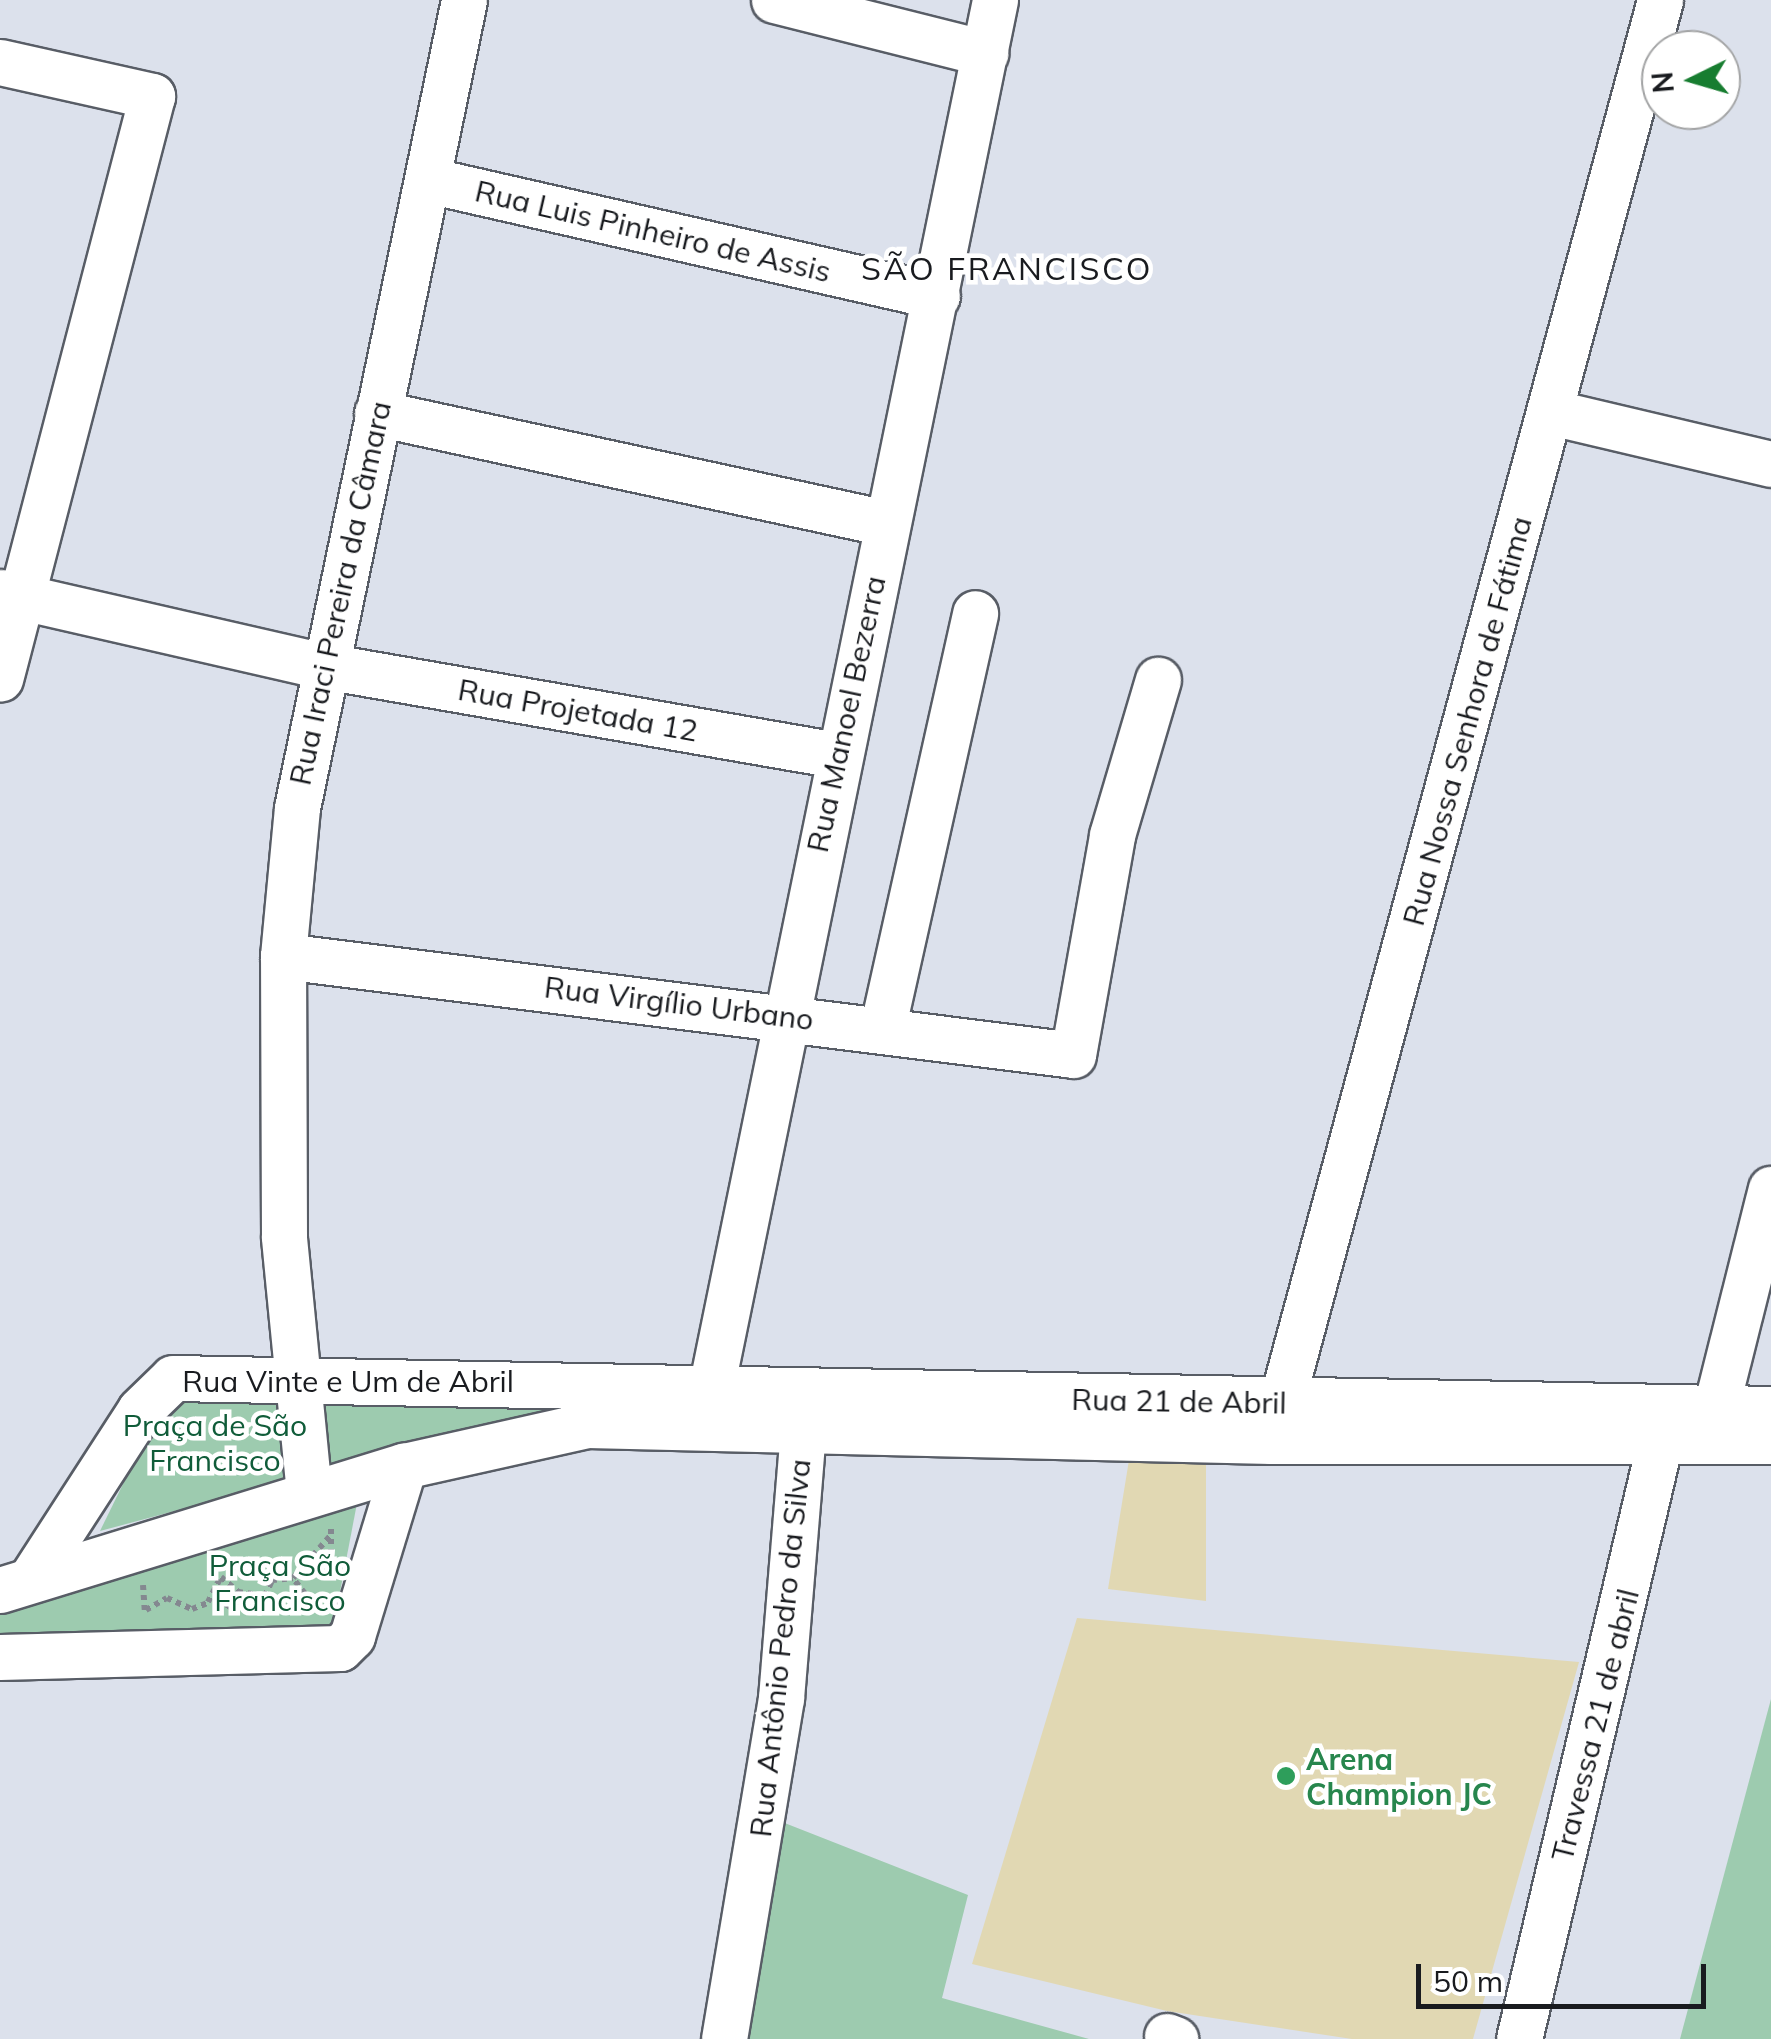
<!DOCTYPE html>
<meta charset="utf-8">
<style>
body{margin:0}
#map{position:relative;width:1771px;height:2039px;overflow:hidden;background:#dce1ec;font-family:Mulish,sans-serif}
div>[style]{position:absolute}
.green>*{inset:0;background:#9dcbaf}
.sand>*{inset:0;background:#e1d8b3}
.path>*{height:6px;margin-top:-3px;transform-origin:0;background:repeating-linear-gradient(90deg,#848890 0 5px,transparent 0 10px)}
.roads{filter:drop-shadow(2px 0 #585d66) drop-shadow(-2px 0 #585d66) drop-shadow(0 2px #585d66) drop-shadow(0 -2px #585d66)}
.minor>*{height:45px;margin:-22.5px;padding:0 22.5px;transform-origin:22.5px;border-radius:22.5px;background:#fff}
.dots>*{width:28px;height:28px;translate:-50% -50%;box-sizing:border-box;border:5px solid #fff;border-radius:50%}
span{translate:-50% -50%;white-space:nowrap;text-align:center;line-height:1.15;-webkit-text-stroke:9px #fff;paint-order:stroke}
.street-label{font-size:30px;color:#191b1f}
.park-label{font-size:30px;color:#105c39}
.leisure-label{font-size:30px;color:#27864d;font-weight:700}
.left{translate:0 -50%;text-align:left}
.neighbourhood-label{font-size:32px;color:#191b1f;letter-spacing:2.5px}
.north{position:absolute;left:1641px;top:30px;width:100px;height:100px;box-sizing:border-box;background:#fff;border:2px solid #a3a4a5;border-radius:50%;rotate:265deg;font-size:28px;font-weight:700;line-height:40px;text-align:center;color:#191b1f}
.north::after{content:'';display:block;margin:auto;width:35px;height:45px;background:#177d30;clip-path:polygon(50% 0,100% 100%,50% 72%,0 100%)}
.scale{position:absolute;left:1416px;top:1964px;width:290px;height:45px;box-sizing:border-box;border:5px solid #191b1f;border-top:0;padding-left:12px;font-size:30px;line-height:35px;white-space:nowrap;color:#191b1f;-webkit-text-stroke:8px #fff;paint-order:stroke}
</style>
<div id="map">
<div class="green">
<div style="clip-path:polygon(171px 1386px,278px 1386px,291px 1480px,100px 1531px)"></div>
<div style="clip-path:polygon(312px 1386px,522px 1396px,549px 1409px,320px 1476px)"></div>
<div style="clip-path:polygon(358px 1498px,331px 1639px,0 1644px,0 1612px)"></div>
<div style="clip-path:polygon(1771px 1699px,1771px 2039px,1680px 2039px)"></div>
<div style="clip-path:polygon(777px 1820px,968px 1895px,942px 1998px,1089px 2039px,749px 2039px)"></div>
</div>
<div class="sand">
<div style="clip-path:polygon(1206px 1459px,1206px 1601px,1108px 1589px,1129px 1460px)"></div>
<div style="clip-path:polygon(1077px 1618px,1579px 1662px,1473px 2039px,1352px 2039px,1167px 2011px,972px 1964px)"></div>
</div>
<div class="path">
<div style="left:331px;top:1529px;width:27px;rotate:90deg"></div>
<div style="left:143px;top:1585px;width:27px;rotate:86deg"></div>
<div style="left:208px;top:1602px;width:28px;rotate:-63deg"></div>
<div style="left:221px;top:1577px;width:23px;rotate:41deg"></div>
<div style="left:226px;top:1608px;width:20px;rotate:-53deg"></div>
<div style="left:238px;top:1592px;width:27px;rotate:8deg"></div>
<div style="left:265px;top:1596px;width:17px;rotate:-66deg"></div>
<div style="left:272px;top:1580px;width:21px;rotate:-5deg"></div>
<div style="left:317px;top:1609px;width:39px;rotate:-128deg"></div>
<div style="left:293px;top:1578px;width:57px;rotate:-48.5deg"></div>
<div style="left:146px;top:1610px;width:24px;rotate:-30deg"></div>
<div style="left:167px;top:1598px;width:27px;rotate:24deg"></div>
<div style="left:192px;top:1609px;width:17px;rotate:-21deg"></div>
</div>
<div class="roads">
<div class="minor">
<div style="left:774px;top:0;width:218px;rotate:14.1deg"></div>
<div style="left:0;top:62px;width:156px;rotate:12.6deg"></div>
<div style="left:152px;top:96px;width:602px;rotate:104.61deg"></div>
<div style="left:428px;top:180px;width:522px;rotate:12.84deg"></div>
<div style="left:1551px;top:412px;width:226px;rotate:13.3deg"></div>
<div style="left:377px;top:413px;width:521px;rotate:12.19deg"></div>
<div style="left:0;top:592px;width:327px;rotate:12.9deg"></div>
<div style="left:319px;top:665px;width:526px;rotate:9.86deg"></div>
<div style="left:283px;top:956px;width:796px;rotate:7.14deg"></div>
<div style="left:1073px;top:1055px;width:223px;rotate:-79.9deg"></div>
<div style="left:1112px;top:835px;width:162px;rotate:-73.5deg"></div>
<div style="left:882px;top:1030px;width:427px;rotate:-77.4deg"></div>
<div style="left:705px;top:1418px;width:1447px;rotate:-78.44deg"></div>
<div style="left:1274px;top:1430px;width:1481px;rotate:-74.89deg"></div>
<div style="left:1708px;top:1439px;width:258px;rotate:-75.9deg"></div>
<div style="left:309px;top:1493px;width:258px;rotate:-95.6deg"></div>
<div style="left:284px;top:1236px;width:280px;rotate:-90.2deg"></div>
<div style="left:283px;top:956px;width:149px;rotate:-84.6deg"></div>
<div style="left:297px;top:808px;width:825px;rotate:-78.32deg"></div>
<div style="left:34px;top:1574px;width:195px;rotate:-57.1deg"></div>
<div style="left:140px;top:1410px;width:46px;rotate:-44.1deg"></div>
<div style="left:173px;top:1378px;width:1598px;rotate:1.11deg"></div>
<div style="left:0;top:1590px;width:423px;rotate:-17.1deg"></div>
<div style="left:404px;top:1466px;width:188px;rotate:-12.6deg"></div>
<div style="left:587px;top:1425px;width:684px;rotate:1.34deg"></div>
<div style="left:1271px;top:1441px;width:500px"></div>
<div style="left:0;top:1657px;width:340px;rotate:-1.5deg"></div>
<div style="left:340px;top:1648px;width:17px;rotate:-45deg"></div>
<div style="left:352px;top:1636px;width:178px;rotate:-73deg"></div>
<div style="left:1167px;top:2036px;width:9px;rotate:21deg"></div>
<div style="left:724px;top:2039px;width:346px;rotate:-80.5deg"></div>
<div style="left:781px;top:1698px;width:266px;rotate:-85.3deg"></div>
<div style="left:1519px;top:2039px;width:640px;rotate:-76.72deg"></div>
</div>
</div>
<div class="dots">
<div style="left:1286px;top:1776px;background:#2e9e5b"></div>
</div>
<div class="street-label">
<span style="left:653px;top:231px;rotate:13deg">Rua Luis Pinheiro de Assis</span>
<span style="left:340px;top:593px;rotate:-78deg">Rua Iraci Pereira da Câmara</span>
<span style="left:578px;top:710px;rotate:10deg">Rua Projetada 12</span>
<span style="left:846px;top:714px;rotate:-78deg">Rua Manoel Bezerra</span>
<span style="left:1467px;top:721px;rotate:-75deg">Rua Nossa Senhora de Fátima</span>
<span style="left:679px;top:1003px;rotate:7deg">Rua Virgílio Urbano</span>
<span style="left:348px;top:1381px">Rua Vinte e Um de Abril</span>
<span style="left:1179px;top:1401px;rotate:1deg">Rua 21 de Abril</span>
<span style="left:780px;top:1648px;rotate:-84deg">Rua Antônio Pedro da Silva</span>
<span style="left:1595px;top:1725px;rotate:-76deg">Travessa 21 de abril</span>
</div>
<div class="park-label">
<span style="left:215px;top:1442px">Praça de São<br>Francisco</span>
<span style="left:280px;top:1582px">Praça São<br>Francisco</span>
</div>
<div class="leisure-label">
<span class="left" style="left:1306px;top:1776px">Arena<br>Champion JC</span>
</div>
<div class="neighbourhood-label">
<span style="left:1007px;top:268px">SÃO FRANCISCO</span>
</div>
<div class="north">N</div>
<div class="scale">50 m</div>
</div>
